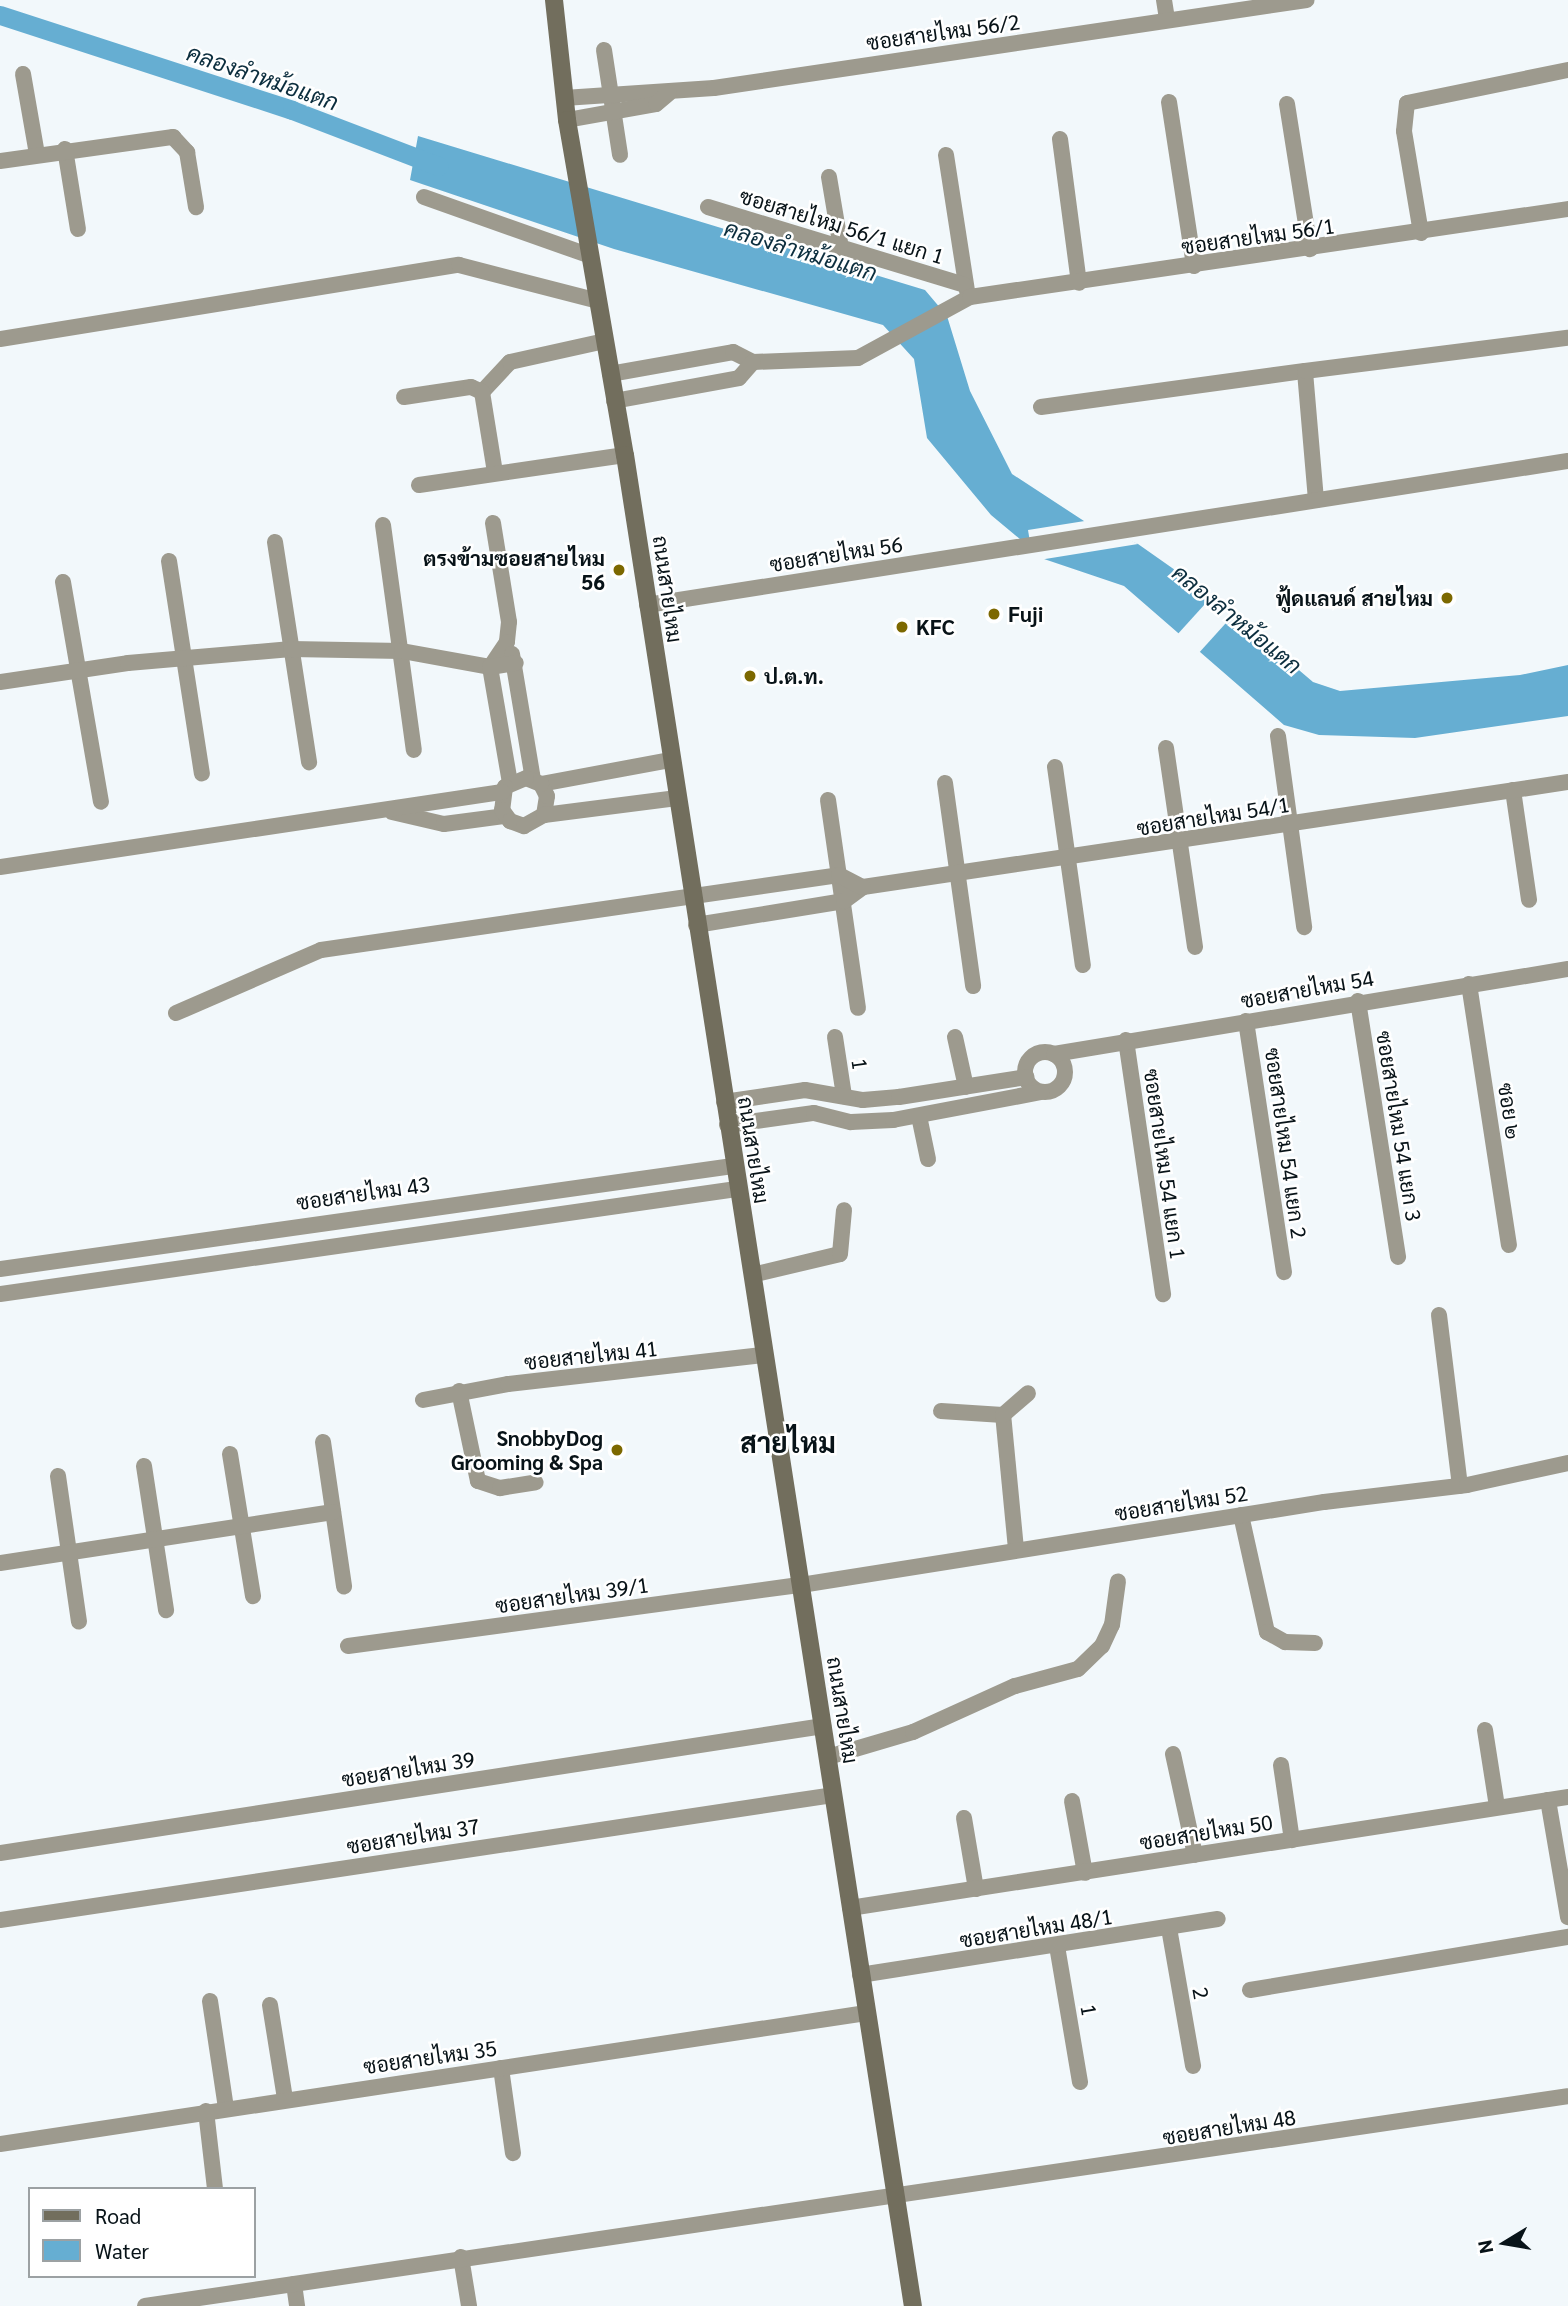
<!DOCTYPE html>
<meta charset="utf-8">
<style>
body{margin:0}
#map{position:relative;width:1568px;height:2306px;overflow:hidden;background:#f2f8fb;font-family:Georgia,Sarabun,serif}
div>[style]{position:absolute}
.water>*{inset:0;background:#66aed2}
.pier>*{inset:0;background:#f2f8fb}
.canal>*{height:19px;margin:-9.5px;padding:0 9.5px;transform-origin:9.5px;border-radius:9.5px;background:#66aed2}
.minor>*{height:16px;margin:-8px;padding:0 8px;transform-origin:8px;border-radius:8px;background:#9d9a8e}
.minor>.ring{margin:-8px;padding:0;box-sizing:content-box;background:none;border:16px solid #9d9a8e;border-radius:50%}
.secondary>*{height:18px;margin:-9px;padding:0 9px;transform-origin:9px;border-radius:9px;background:#726e5d}
.dots>*{width:19px;height:19px;translate:-50% -50%;box-sizing:border-box;border:4px solid #fff;border-radius:50%}
span{translate:-50% -50%;white-space:nowrap;text-align:center;line-height:1.15;-webkit-text-stroke:5px #fff;paint-order:stroke}
.street-label{font-size:21px;color:#081318}
.poi-label{font-size:21px;color:#081318;font-weight:700}
.right{translate:-100% -50%;text-align:right}
.left{translate:0 -50%;text-align:left}
.water-label{font-size:23px;color:#0c2e3e;font-style:italic}
.district-label{font-size:28px;color:#081318;font-weight:700}
.legend{position:absolute;left:28px;top:2187px;width:228px;height:91px;box-sizing:border-box;background:#fff;border:2px solid #9ca1a3;margin:0;padding:9px 12px;list-style:none;font-size:21px;color:#081318}
.legend li{display:flex;align-items:center;gap:14px;height:35px}
.legend b{width:35px;border:2px solid #9ca1a3}
.north{position:absolute;left:1470px;top:2208px;width:70px;height:70px;-webkit-text-stroke:5px #fff;paint-order:stroke;rotate:259deg;font-size:19px;font-weight:700;line-height:28px;text-align:center;color:#081318}
.north::after{content:'';display:block;margin:auto;width:24px;height:32px;background:#081318;clip-path:polygon(50% 0,100% 100%,50% 72%,0 100%)}
</style>
<div id="map">
<div class="water">
<div style="clip-path:polygon(418px 136px,925px 290px,947px 316px,970px 391px,1012px 474px,1084px 521px,1138px 544px,1212px 596px,1313px 682px,1340px 691px,1520px 675px,1568px 665px,1568px 716px,1415px 738px,1319px 735px,1284px 725px,1124px 586px,1044px 559px,991px 515px,927px 438px,914px 359px,883px 325px,614px 249px,410px 180px)"></div>
</div>
<div class="pier">
<div style="clip-path:polygon(1091px 520px,1138px 544px,1039px 560px,1032px 554px,1028px 530px)"></div>
<div style="clip-path:polygon(1215px 593px,1235px 613px,1197px 655px,1176px 636px)"></div>
</div>
<div class="canal">
<div style="left:0;top:15px;width:307px;rotate:18deg"></div>
<div style="left:292px;top:110px;width:157px;rotate:20.9deg"></div>
</div>
<div class="minor">
<div style="left:1164px;top:0;width:20px;rotate:81deg"></div>
<div style="left:604px;top:50px;width:106px;rotate:81.3deg"></div>
<div style="left:23px;top:74px;width:81px;rotate:80.1deg"></div>
<div style="left:564px;top:98px;width:150px;rotate:-3.8deg"></div>
<div style="left:714px;top:88px;width:599px;rotate:-8.44deg"></div>
<div style="left:1169px;top:102px;width:166px;rotate:81.3deg"></div>
<div style="left:1287px;top:104px;width:147px;rotate:81deg"></div>
<div style="left:567px;top:120px;width:90px;rotate:-10.2deg"></div>
<div style="left:656px;top:104px;width:17px;rotate:-40deg"></div>
<div style="left:1060px;top:139px;width:145px;rotate:82.5deg"></div>
<div style="left:65px;top:149px;width:81px;rotate:80.8deg"></div>
<div style="left:946px;top:155px;width:138px;rotate:81.2deg"></div>
<div style="left:0;top:161px;width:175px;rotate:-7.9deg"></div>
<div style="left:173px;top:137px;width:21px;rotate:47deg"></div>
<div style="left:187px;top:152px;width:56px;rotate:80.7deg"></div>
<div style="left:829px;top:177px;width:72px;rotate:80.4deg"></div>
<div style="left:424px;top:197px;width:177px;rotate:19.5deg"></div>
<div style="left:708px;top:207px;width:268px;rotate:16.9deg"></div>
<div style="left:1421px;top:233px;width:103px;rotate:-99.5deg"></div>
<div style="left:1404px;top:131px;width:28px;rotate:-84deg"></div>
<div style="left:1407px;top:103px;width:164px;rotate:-11.6deg"></div>
<div style="left:0;top:339px;width:465px;rotate:-9.2deg"></div>
<div style="left:459px;top:265px;width:144px;rotate:14.5deg"></div>
<div style="left:610px;top:374px;width:125px;rotate:-10.1deg"></div>
<div style="left:733px;top:352px;width:22px;rotate:27deg"></div>
<div style="left:753px;top:362px;width:105px;rotate:-2.2deg"></div>
<div style="left:858px;top:358px;width:128px;rotate:-28.6deg"></div>
<div style="left:970px;top:297px;width:604px;rotate:-8.37deg"></div>
<div style="left:482px;top:392px;width:41px;rotate:-47deg"></div>
<div style="left:510px;top:362px;width:97px;rotate:-12.5deg"></div>
<div style="left:404px;top:397px;width:68px;rotate:-8.5deg"></div>
<div style="left:471px;top:387px;width:12px;rotate:24deg"></div>
<div style="left:482px;top:392px;width:81px;rotate:80.8deg"></div>
<div style="left:614px;top:401px;width:127px;rotate:-10.4deg"></div>
<div style="left:739px;top:378px;width:21px;rotate:-49deg"></div>
<div style="left:1041px;top:407px;width:266px;rotate:-7.8deg"></div>
<div style="left:419px;top:485px;width:208px;rotate:-8.3deg"></div>
<div style="left:1316px;top:500px;width:129px;rotate:-94.9deg"></div>
<div style="left:1305px;top:371px;width:265px;rotate:-7.2deg"></div>
<div style="left:493px;top:523px;width:100px;rotate:80.8deg"></div>
<div style="left:509px;top:622px;width:20px;rotate:96deg"></div>
<div style="left:507px;top:642px;width:30px;rotate:124deg"></div>
<div style="left:490px;top:667px;width:118px;rotate:80.2deg"></div>
<div style="left:383px;top:525px;width:227px;rotate:82.2deg"></div>
<div style="left:275px;top:542px;width:223px;rotate:81.2deg"></div>
<div style="left:169px;top:561px;width:215px;rotate:81.2deg"></div>
<div style="left:63px;top:582px;width:223px;rotate:80.2deg"></div>
<div style="left:647px;top:605px;width:932px;rotate:-8.89deg"></div>
<div style="left:512px;top:654px;width:128px;rotate:80.5deg"></div>
<div style="left:0;top:682px;width:129px;rotate:-8.4deg"></div>
<div style="left:128px;top:663px;width:164px;rotate:-4.9deg"></div>
<div style="left:291px;top:649px;width:111px;rotate:1deg"></div>
<div style="left:402px;top:651px;width:89px;rotate:10.3deg"></div>
<div style="left:490px;top:667px;width:26px;rotate:-9deg"></div>
<div style="left:1278px;top:736px;width:193px;rotate:82.2deg"></div>
<div style="left:1166px;top:748px;width:201px;rotate:81.7deg"></div>
<div style="left:1055px;top:767px;width:200px;rotate:82deg"></div>
<div style="left:945px;top:783px;width:205px;rotate:82.1deg"></div>
<div style="left:541px;top:784px;width:132px;rotate:-10.5deg"></div>
<div style="left:1513px;top:790px;width:111px;rotate:81.7deg"></div>
<div style="left:828px;top:800px;width:210px;rotate:81.8deg"></div>
<div style="left:392px;top:812px;width:53px;rotate:13deg"></div>
<div style="left:444px;top:824px;width:62px;rotate:-7.5deg"></div>
<div style="left:544px;top:815px;width:19px;rotate:-81deg"></div>
<div style="left:547px;top:796px;width:13px;rotate:-117deg"></div>
<div style="left:541px;top:784px;width:16px;rotate:-158deg"></div>
<div style="left:526px;top:778px;width:23px;rotate:157deg"></div>
<div style="left:505px;top:787px;width:23px;rotate:97deg"></div>
<div style="left:502px;top:810px;width:14px;rotate:54deg"></div>
<div style="left:510px;top:821px;width:15px;rotate:20deg"></div>
<div style="left:524px;top:826px;width:23px;rotate:-29deg"></div>
<div style="left:544px;top:815px;width:134px;rotate:-7.3deg"></div>
<div style="left:0;top:867px;width:508px;rotate:-8.5deg"></div>
<div style="left:696px;top:925px;width:150px;rotate:-9.2deg"></div>
<div style="left:844px;top:901px;width:24px;rotate:-36deg"></div>
<div style="left:863px;top:887px;width:713px;rotate:-8.47deg"></div>
<div style="left:1469px;top:984px;width:264px;rotate:81.3deg"></div>
<div style="left:1358px;top:1001px;width:259px;rotate:81.1deg"></div>
<div style="left:176px;top:1013px;width:158px;rotate:-23.5deg"></div>
<div style="left:321px;top:950px;width:523px;rotate:-8.24deg"></div>
<div style="left:839px;top:875px;width:27px;rotate:27deg"></div>
<div style="left:1246px;top:1021px;width:254px;rotate:81.4deg"></div>
<div style="left:835px;top:1037px;width:60px;rotate:81.3deg"></div>
<div style="left:955px;top:1037px;width:51px;rotate:77.6deg"></div>
<div style="left:1126px;top:1040px;width:257px;rotate:81.7deg"></div>
<div class="ring" style="left:1025px;top:1052px;width:24px;height:24px"></div>
<div style="left:1054px;top:1054px;width:521px;rotate:-9.39deg"></div>
<div style="left:724px;top:1102px;width:82px;rotate:-8.4deg"></div>
<div style="left:805px;top:1090px;width:59px;rotate:9.8deg"></div>
<div style="left:863px;top:1100px;width:36px;rotate:-5deg"></div>
<div style="left:899px;top:1097px;width:129px;rotate:-8.9deg"></div>
<div style="left:919px;top:1116px;width:44px;rotate:78.2deg"></div>
<div style="left:727px;top:1125px;width:88px;rotate:-7.9deg"></div>
<div style="left:814px;top:1113px;width:38px;rotate:14deg"></div>
<div style="left:851px;top:1122px;width:42px;rotate:-2.7deg"></div>
<div style="left:893px;top:1120px;width:151px;rotate:-10.7deg"></div>
<div style="left:0;top:1269px;width:740px;rotate:-8deg"></div>
<div style="left:752px;top:1275px;width:90px;rotate:-13.4deg"></div>
<div style="left:840px;top:1254px;width:44px;rotate:-84.8deg"></div>
<div style="left:0;top:1294px;width:744px;rotate:-8.11deg"></div>
<div style="left:1439px;top:1315px;width:172px;rotate:83deg"></div>
<div style="left:459px;top:1391px;width:92px;rotate:78.1deg"></div>
<div style="left:478px;top:1481px;width:23px;rotate:18deg"></div>
<div style="left:500px;top:1488px;width:36px;rotate:-9deg"></div>
<div style="left:423px;top:1400px;width:86px;rotate:-10.7deg"></div>
<div style="left:508px;top:1384px;width:258px;rotate:-6.5deg"></div>
<div style="left:941px;top:1411px;width:62px;rotate:3.7deg"></div>
<div style="left:323px;top:1442px;width:146px;rotate:81.7deg"></div>
<div style="left:230px;top:1454px;width:144px;rotate:80.8deg"></div>
<div style="left:144px;top:1466px;width:146px;rotate:81.3deg"></div>
<div style="left:58px;top:1476px;width:147px;rotate:81.8deg"></div>
<div style="left:1241px;top:1515px;width:120px;rotate:77.5deg"></div>
<div style="left:1267px;top:1632px;width:21px;rotate:29deg"></div>
<div style="left:1285px;top:1642px;width:30px;rotate:2deg"></div>
<div style="left:1016px;top:1549px;width:135px;rotate:-95.5deg"></div>
<div style="left:1003px;top:1415px;width:33px;rotate:-41deg"></div>
<div style="left:0;top:1563px;width:337px;rotate:-8.7deg"></div>
<div style="left:348px;top:1646px;width:457px;rotate:-7.7deg"></div>
<div style="left:801px;top:1585px;width:530px;rotate:-9.02deg"></div>
<div style="left:1324px;top:1502px;width:144px;rotate:-6.8deg"></div>
<div style="left:1467px;top:1485px;width:103px;rotate:-12.3deg"></div>
<div style="left:1485px;top:1730px;width:78px;rotate:81.1deg"></div>
<div style="left:1173px;top:1754px;width:103px;rotate:77.7deg"></div>
<div style="left:828px;top:1757px;width:89px;rotate:-16.4deg"></div>
<div style="left:913px;top:1732px;width:112px;rotate:-24.3deg"></div>
<div style="left:1015px;top:1686px;width:65px;rotate:-15.1deg"></div>
<div style="left:1078px;top:1669px;width:33px;rotate:-44deg"></div>
<div style="left:1102px;top:1646px;width:23px;rotate:-65deg"></div>
<div style="left:1112px;top:1625px;width:44px;rotate:-82.2deg"></div>
<div style="left:1281px;top:1765px;width:76px;rotate:81.7deg"></div>
<div style="left:1548px;top:1800px;width:119px;rotate:80.3deg"></div>
<div style="left:1072px;top:1801px;width:73px;rotate:79.8deg"></div>
<div style="left:964px;top:1818px;width:72px;rotate:80.4deg"></div>
<div style="left:0;top:1853px;width:833px;rotate:-8.77deg"></div>
<div style="left:850px;top:1908px;width:727px;rotate:-8.79deg"></div>
<div style="left:0;top:1920px;width:842px;rotate:-8.53deg"></div>
<div style="left:1169px;top:1928px;width:140px;rotate:80.1deg"></div>
<div style="left:1057px;top:1946px;width:138px;rotate:80.4deg"></div>
<div style="left:860px;top:1975px;width:362px;rotate:-8.9deg"></div>
<div style="left:1250px;top:1990px;width:322px;rotate:-9.5deg"></div>
<div style="left:210px;top:2001px;width:108px;rotate:81.5deg"></div>
<div style="left:270px;top:2005px;width:95px;rotate:80.9deg"></div>
<div style="left:501px;top:2068px;width:86px;rotate:82deg"></div>
<div style="left:206px;top:2111px;width:79px;rotate:83.4deg"></div>
<div style="left:0;top:2144px;width:876px;rotate:-8.6deg"></div>
<div style="left:461px;top:2257px;width:50px;rotate:80.7deg"></div>
<div style="left:294px;top:2284px;width:22px;rotate:82deg"></div>
<div style="left:145px;top:2306px;width:1438px;rotate:-8.39deg"></div>
</div>
<div class="secondary">
<div style="left:554px;top:0;width:121px;rotate:83.8deg"></div>
<div style="left:567px;top:120px;width:340px;rotate:80.2deg"></div>
<div style="left:625px;top:455px;width:1873px;rotate:81.16deg"></div>
</div>
<div class="dots">
<div style="left:619px;top:570px;background:#7c6800"></div>
<div style="left:1447px;top:598px;background:#7c6800"></div>
<div style="left:994px;top:614px;background:#7c6800"></div>
<div style="left:902px;top:627px;background:#7c6800"></div>
<div style="left:750px;top:676px;background:#7c6800"></div>
<div style="left:617px;top:1450px;background:#7c6800"></div>
</div>
<div class="street-label">
<span style="left:943px;top:32px;rotate:-8deg">ซอยสายไหม 56/2</span>
<span style="left:842px;top:226px;rotate:17deg">ซอยสายไหม 56/1 แยก 1</span>
<span style="left:1258px;top:236px;rotate:-8deg">ซอยสายไหม 56/1</span>
<span style="left:836px;top:554px;rotate:-9deg">ซอยสายไหม 56</span>
<span style="left:668px;top:589px;rotate:82deg">ถนนสายไหม</span>
<span style="left:1213px;top:816px;rotate:-9deg">ซอยสายไหม 54/1</span>
<span style="left:1307px;top:989px;rotate:-10deg">ซอยสายไหม 54</span>
<span style="left:860px;top:1064px;rotate:82deg">1</span>
<span style="left:1510px;top:1111px;rotate:81deg">ซอย ๒</span>
<span style="left:1399px;top:1126px;rotate:81deg">ซอยสายไหม 54 แยก 3</span>
<span style="left:1286px;top:1143px;rotate:82deg">ซอยสายไหม 54 แยก 2</span>
<span style="left:754px;top:1150px;rotate:81deg">ถนนสายไหม</span>
<span style="left:1165px;top:1164px;rotate:82deg">ซอยสายไหม 54 แยก 1</span>
<span style="left:363px;top:1193px;rotate:-8deg">ซอยสายไหม 43</span>
<span style="left:591px;top:1355px;rotate:-6deg">ซอยสายไหม 41</span>
<span style="left:1181px;top:1503px;rotate:-9deg">ซอยสายไหม 52</span>
<span style="left:572px;top:1595px;rotate:-8deg">ซอยสายไหม 39/1</span>
<span style="left:843px;top:1710px;rotate:81deg">ถนนสายไหม</span>
<span style="left:408px;top:1769px;rotate:-9deg">ซอยสายไหม 39</span>
<span style="left:1206px;top:1832px;rotate:-9deg">ซอยสายไหม 50</span>
<span style="left:413px;top:1836px;rotate:-9deg">ซอยสายไหม 37</span>
<span style="left:1036px;top:1928px;rotate:-9deg">ซอยสายไหม 48/1</span>
<span style="left:1201px;top:1993px;rotate:80deg">2</span>
<span style="left:1089px;top:2010px;rotate:80deg">1</span>
<span style="left:430px;top:2057px;rotate:-8deg">ซอยสายไหม 35</span>
<span style="left:1229px;top:2127px;rotate:-9deg">ซอยสายไหม 48</span>
</div>
<div class="poi-label">
<span class="right" style="left:605px;top:570px">ตรงข้ามซอยสายไหม<br>56</span>
<span class="right" style="left:1433px;top:598px">ฟู้ดแลนด์ สายไหม</span>
<span class="left" style="left:1008px;top:614px">Fuji</span>
<span class="left" style="left:916px;top:627px">KFC</span>
<span class="left" style="left:764px;top:676px">ป.ต.ท.</span>
<span class="right" style="left:603px;top:1450px">SnobbyDog<br>Grooming &amp; Spa</span>
</div>
<div class="water-label">
<span style="left:263px;top:76px;rotate:19deg">คลองลำหม้อแตก</span>
<span style="left:801px;top:249px;rotate:17deg">คลองลำหม้อแตก</span>
<span style="left:1238px;top:618px;rotate:39deg">คลองลำหม้อแตก</span>
</div>
<div class="district-label">
<span style="left:788px;top:1441px">สายไหม</span>
</div>
<ul class="legend">
<li><b style="height:9px;background:#726e5d"></b>Road</li>
<li><b style="height:19px;background:#66aed2"></b>Water</li>
</ul>
<div class="north">N</div>
</div>
